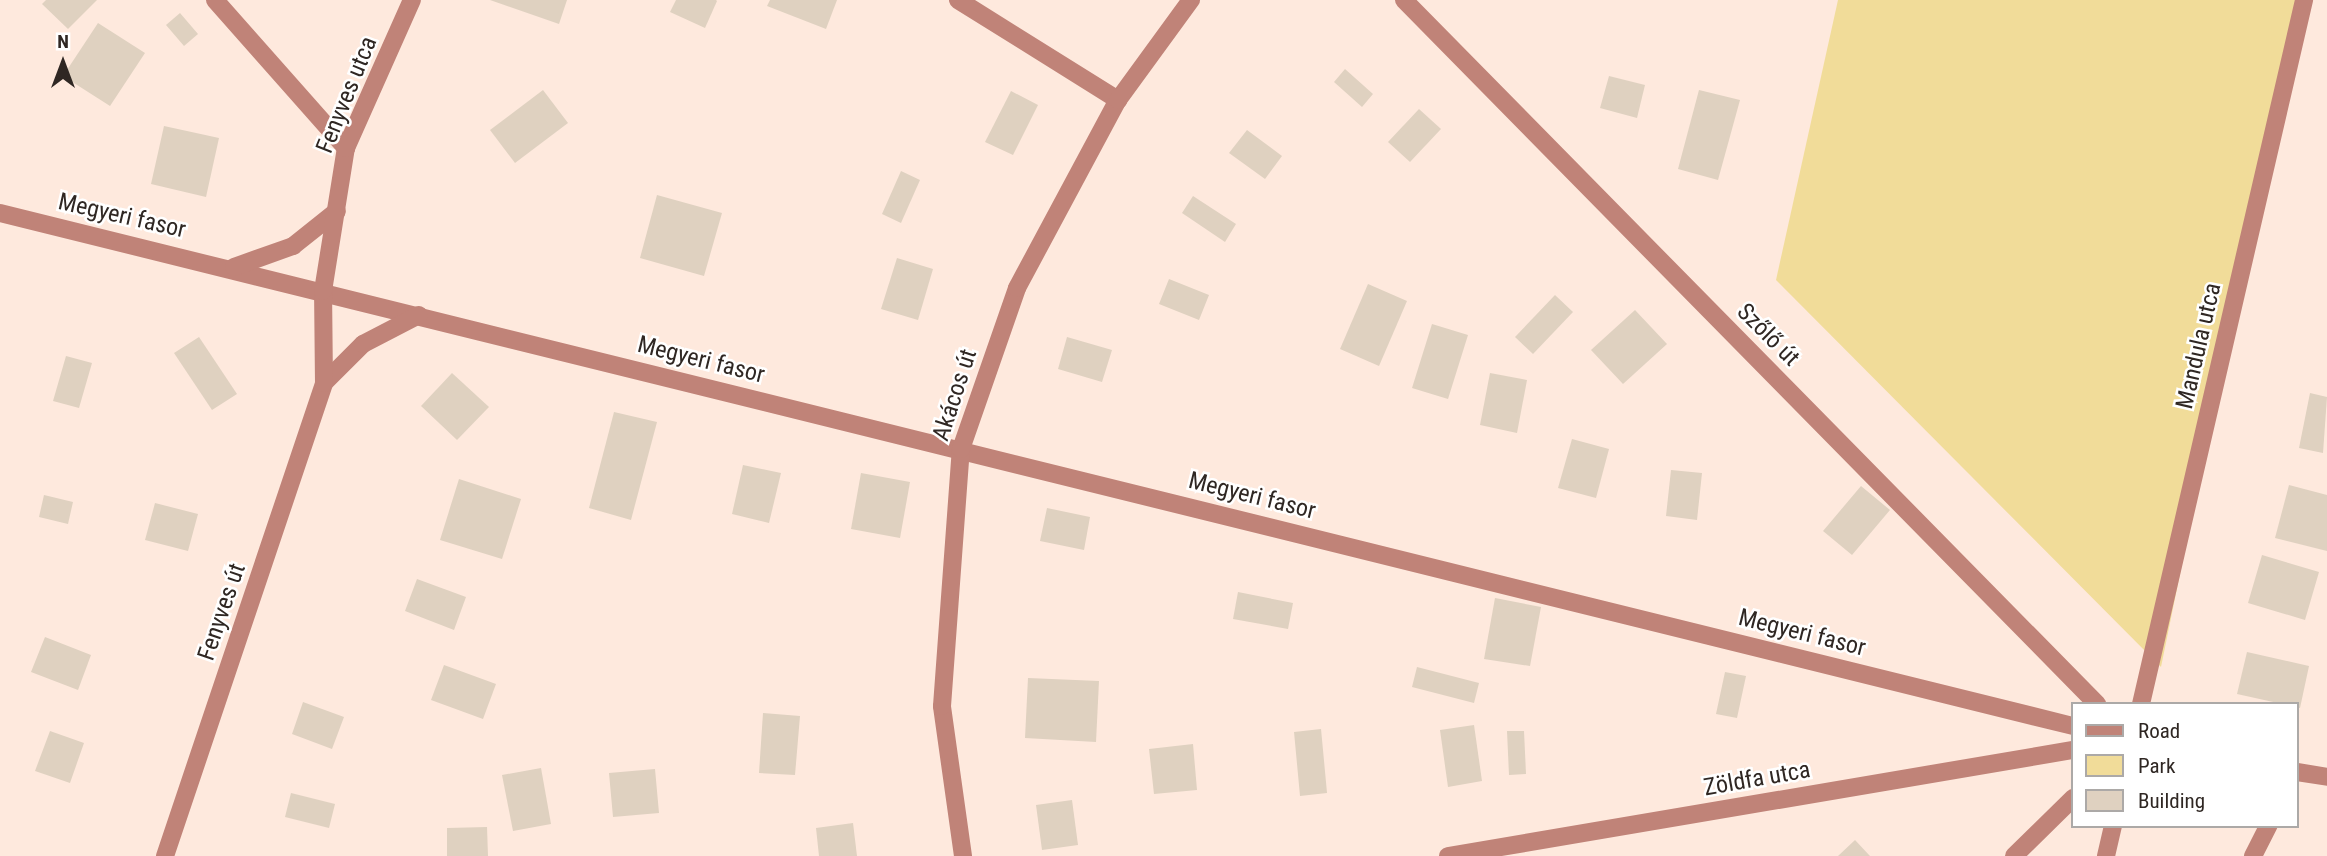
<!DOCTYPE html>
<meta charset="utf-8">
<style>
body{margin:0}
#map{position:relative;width:2327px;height:856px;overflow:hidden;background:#fee9dd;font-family:"Roboto Condensed",sans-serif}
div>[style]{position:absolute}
.green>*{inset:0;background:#f1dc99}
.building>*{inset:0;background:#dfd1c0}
.minor>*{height:18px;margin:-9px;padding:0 9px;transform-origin:9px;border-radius:9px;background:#c08378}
span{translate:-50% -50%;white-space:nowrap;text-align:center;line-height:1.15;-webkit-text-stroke:5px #fff;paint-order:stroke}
.street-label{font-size:24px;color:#2f2723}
.legend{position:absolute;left:2071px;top:702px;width:228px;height:126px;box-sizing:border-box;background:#fff;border:2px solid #aca9a7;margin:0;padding:9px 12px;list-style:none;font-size:21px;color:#2f2723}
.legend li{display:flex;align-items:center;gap:14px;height:35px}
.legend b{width:35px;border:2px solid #aca9a7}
.north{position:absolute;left:28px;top:28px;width:70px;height:70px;-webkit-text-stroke:5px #fff;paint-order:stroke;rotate:0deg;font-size:19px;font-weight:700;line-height:28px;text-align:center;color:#2f2723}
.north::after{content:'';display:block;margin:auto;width:24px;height:32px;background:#2f2723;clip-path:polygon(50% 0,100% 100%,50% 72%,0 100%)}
</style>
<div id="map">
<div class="green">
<div style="clip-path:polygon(1838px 0,2297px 0,2161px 667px,1776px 280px)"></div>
</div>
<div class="building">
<div style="clip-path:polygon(46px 0,97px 0,68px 29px,42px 4px)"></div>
<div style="clip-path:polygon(490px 0,567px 0,559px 24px)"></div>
<div style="clip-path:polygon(676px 0,716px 0,717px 1px,705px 28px,670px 12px)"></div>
<div style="clip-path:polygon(770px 0,837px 0,826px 29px,767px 6px)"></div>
<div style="clip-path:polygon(180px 13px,198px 34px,184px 46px,166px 25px)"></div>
<div style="clip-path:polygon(98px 23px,145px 53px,110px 106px,63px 76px)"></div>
<div style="clip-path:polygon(1345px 69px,1373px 94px,1362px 107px,1334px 82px)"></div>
<div style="clip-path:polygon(1609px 76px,1645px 85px,1637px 118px,1600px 108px)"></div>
<div style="clip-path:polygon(543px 90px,568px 123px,515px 163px,490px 130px)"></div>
<div style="clip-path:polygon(1699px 90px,1740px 100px,1718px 180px,1678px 169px)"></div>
<div style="clip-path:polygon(1011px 91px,1038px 105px,1013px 155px,985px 142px)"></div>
<div style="clip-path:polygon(1419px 109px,1441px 129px,1410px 162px,1388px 142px)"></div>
<div style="clip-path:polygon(164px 126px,219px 138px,206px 197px,151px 184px)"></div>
<div style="clip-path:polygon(1247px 130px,1282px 156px,1265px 179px,1229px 153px)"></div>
<div style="clip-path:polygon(901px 171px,920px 180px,901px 223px,882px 214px)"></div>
<div style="clip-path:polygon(657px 195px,722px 213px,704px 276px,640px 258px)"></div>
<div style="clip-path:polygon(1193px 196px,1236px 224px,1225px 242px,1182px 213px)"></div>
<div style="clip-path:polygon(897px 258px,933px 269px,918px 320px,881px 309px)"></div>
<div style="clip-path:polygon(1169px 279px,1209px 295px,1199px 320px,1159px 304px)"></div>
<div style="clip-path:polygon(1368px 284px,1407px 301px,1379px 366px,1340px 349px)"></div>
<div style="clip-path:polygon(1555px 295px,1573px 312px,1533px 354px,1515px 337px)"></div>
<div style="clip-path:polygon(1635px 310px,1667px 344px,1623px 384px,1591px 350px)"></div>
<div style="clip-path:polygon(1432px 324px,1468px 335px,1448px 399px,1412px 388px)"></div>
<div style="clip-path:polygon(199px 337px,237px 394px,212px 410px,174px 353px)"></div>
<div style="clip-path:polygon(1067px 337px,1112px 350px,1102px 382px,1058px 369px)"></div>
<div style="clip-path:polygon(66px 356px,92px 363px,79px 408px,53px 401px)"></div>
<div style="clip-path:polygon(452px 373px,489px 407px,457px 440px,421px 406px)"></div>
<div style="clip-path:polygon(1490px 373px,1527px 380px,1517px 433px,1480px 425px)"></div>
<div style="clip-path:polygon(2310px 393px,2327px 397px,2323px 453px,2299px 448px)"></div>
<div style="clip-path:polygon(614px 412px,657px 422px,631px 520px,589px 508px)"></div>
<div style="clip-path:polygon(1572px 439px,1609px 449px,1596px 498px,1558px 488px)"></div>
<div style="clip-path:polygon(743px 465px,781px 473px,769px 523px,732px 514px)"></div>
<div style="clip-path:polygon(1671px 470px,1702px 473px,1697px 520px,1666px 516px)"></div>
<div style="clip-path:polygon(861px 473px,910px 482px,900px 538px,851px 529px)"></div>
<div style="clip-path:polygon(459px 479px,521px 499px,502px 559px,440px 540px)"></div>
<div style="clip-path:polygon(2289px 485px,2327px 495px,2327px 551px,2275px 538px)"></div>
<div style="clip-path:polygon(1861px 486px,1890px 510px,1852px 555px,1823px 531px)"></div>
<div style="clip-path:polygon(44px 495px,73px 502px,68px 524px,39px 517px)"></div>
<div style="clip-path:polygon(155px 503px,198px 514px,188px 551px,145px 540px)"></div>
<div style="clip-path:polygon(1047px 508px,1090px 517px,1084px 550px,1040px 541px)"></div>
<div style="clip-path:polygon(2262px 555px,2319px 572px,2305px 620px,2248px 603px)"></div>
<div style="clip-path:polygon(417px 579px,466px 597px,454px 630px,405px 611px)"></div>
<div style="clip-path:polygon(1238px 592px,1293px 603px,1288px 629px,1233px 619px)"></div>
<div style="clip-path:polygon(1495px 598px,1541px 607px,1530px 666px,1484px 659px)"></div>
<div style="clip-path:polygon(45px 637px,91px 655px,78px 690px,31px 672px)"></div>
<div style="clip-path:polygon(2247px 652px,2309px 666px,2300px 708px,2237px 694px)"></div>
<div style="clip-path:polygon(444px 665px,496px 684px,483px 719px,431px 700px)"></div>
<div style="clip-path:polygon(1417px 667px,1479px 683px,1474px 703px,1412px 687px)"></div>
<div style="clip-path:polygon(1725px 672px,1746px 676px,1737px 718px,1716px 714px)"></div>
<div style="clip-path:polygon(1028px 678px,1099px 681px,1096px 742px,1025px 738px)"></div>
<div style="clip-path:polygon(303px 702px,344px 717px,332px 749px,292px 734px)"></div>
<div style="clip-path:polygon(763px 713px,800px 716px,795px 775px,759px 773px)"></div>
<div style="clip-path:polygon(1474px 725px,1482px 781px,1448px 787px,1440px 730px)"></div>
<div style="clip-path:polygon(1321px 729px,1327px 793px,1300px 796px,1294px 732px)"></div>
<div style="clip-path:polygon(50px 731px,84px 743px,70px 783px,35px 771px)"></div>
<div style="clip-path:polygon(1507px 731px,1524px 731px,1526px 774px,1509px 775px)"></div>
<div style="clip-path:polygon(1193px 744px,1197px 790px,1154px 794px,1149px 749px)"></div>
<div style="clip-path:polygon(541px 768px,551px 824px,513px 831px,502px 775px)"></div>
<div style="clip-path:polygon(655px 769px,659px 813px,613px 817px,609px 773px)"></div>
<div style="clip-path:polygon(291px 793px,335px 804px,329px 828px,285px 817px)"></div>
<div style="clip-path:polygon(1072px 800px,1078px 845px,1042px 850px,1036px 805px)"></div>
<div style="clip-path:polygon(853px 823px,857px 856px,819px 856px,816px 828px)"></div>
<div style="clip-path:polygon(487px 827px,488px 856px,447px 856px,447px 828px)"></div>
<div style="clip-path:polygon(1855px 840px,1870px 856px,1838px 856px)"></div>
</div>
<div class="minor">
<div style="left:215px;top:0;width:198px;rotate:48.5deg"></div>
<div style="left:958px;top:0;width:189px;rotate:32deg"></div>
<div style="left:1404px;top:0;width:988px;rotate:45.45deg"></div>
<div style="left:0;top:213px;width:2136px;rotate:13.9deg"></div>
<div style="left:234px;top:267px;width:63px;rotate:-19.6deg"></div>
<div style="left:293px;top:246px;width:56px;rotate:-38.5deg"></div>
<div style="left:324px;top:383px;width:55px;rotate:-45deg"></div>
<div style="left:363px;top:344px;width:63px;rotate:-27.4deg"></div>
<div style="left:2141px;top:704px;width:723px;rotate:-76.96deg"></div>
<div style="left:2297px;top:772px;width:30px;rotate:9deg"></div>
<div style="left:165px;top:856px;width:499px;rotate:-71.4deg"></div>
<div style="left:324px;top:383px;width:92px;rotate:-90.6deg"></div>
<div style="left:323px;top:291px;width:145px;rotate:-80.9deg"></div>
<div style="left:346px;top:148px;width:162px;rotate:-66deg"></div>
<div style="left:963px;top:856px;width:151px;rotate:-98deg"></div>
<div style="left:942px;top:706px;width:258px;rotate:-85.8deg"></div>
<div style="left:961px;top:449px;width:170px;rotate:-70.8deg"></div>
<div style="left:1017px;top:288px;width:213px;rotate:-61.8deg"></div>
<div style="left:1118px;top:100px;width:124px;rotate:-53.9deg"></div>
<div style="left:1448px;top:856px;width:634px;rotate:-9.63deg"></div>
<div style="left:2014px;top:856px;width:83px;rotate:-44.5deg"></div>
<div style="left:2106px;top:856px;width:31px;rotate:-77deg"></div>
<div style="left:2253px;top:856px;width:34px;rotate:-63deg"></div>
</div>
<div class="street-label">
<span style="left:347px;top:95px;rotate:-68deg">Fenyves utca</span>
<span style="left:122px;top:216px;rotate:13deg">Megyeri fasor</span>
<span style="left:1768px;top:335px;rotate:45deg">Szőlő út</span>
<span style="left:2199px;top:346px;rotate:-77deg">Mandula utca</span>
<span style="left:701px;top:360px;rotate:14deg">Megyeri fasor</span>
<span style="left:955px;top:395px;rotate:-72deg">Akácos út</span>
<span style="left:1252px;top:496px;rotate:14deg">Megyeri fasor</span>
<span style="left:222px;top:612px;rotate:-71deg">Fenyves út</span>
<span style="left:1802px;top:633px;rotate:14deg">Megyeri fasor</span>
<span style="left:1757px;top:779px;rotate:-10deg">Zöldfa utca</span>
</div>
<ul class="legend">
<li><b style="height:9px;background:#c08378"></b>Road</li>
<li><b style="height:19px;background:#f1dc99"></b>Park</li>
<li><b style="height:19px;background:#dfd1c0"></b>Building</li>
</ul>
<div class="north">N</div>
</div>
